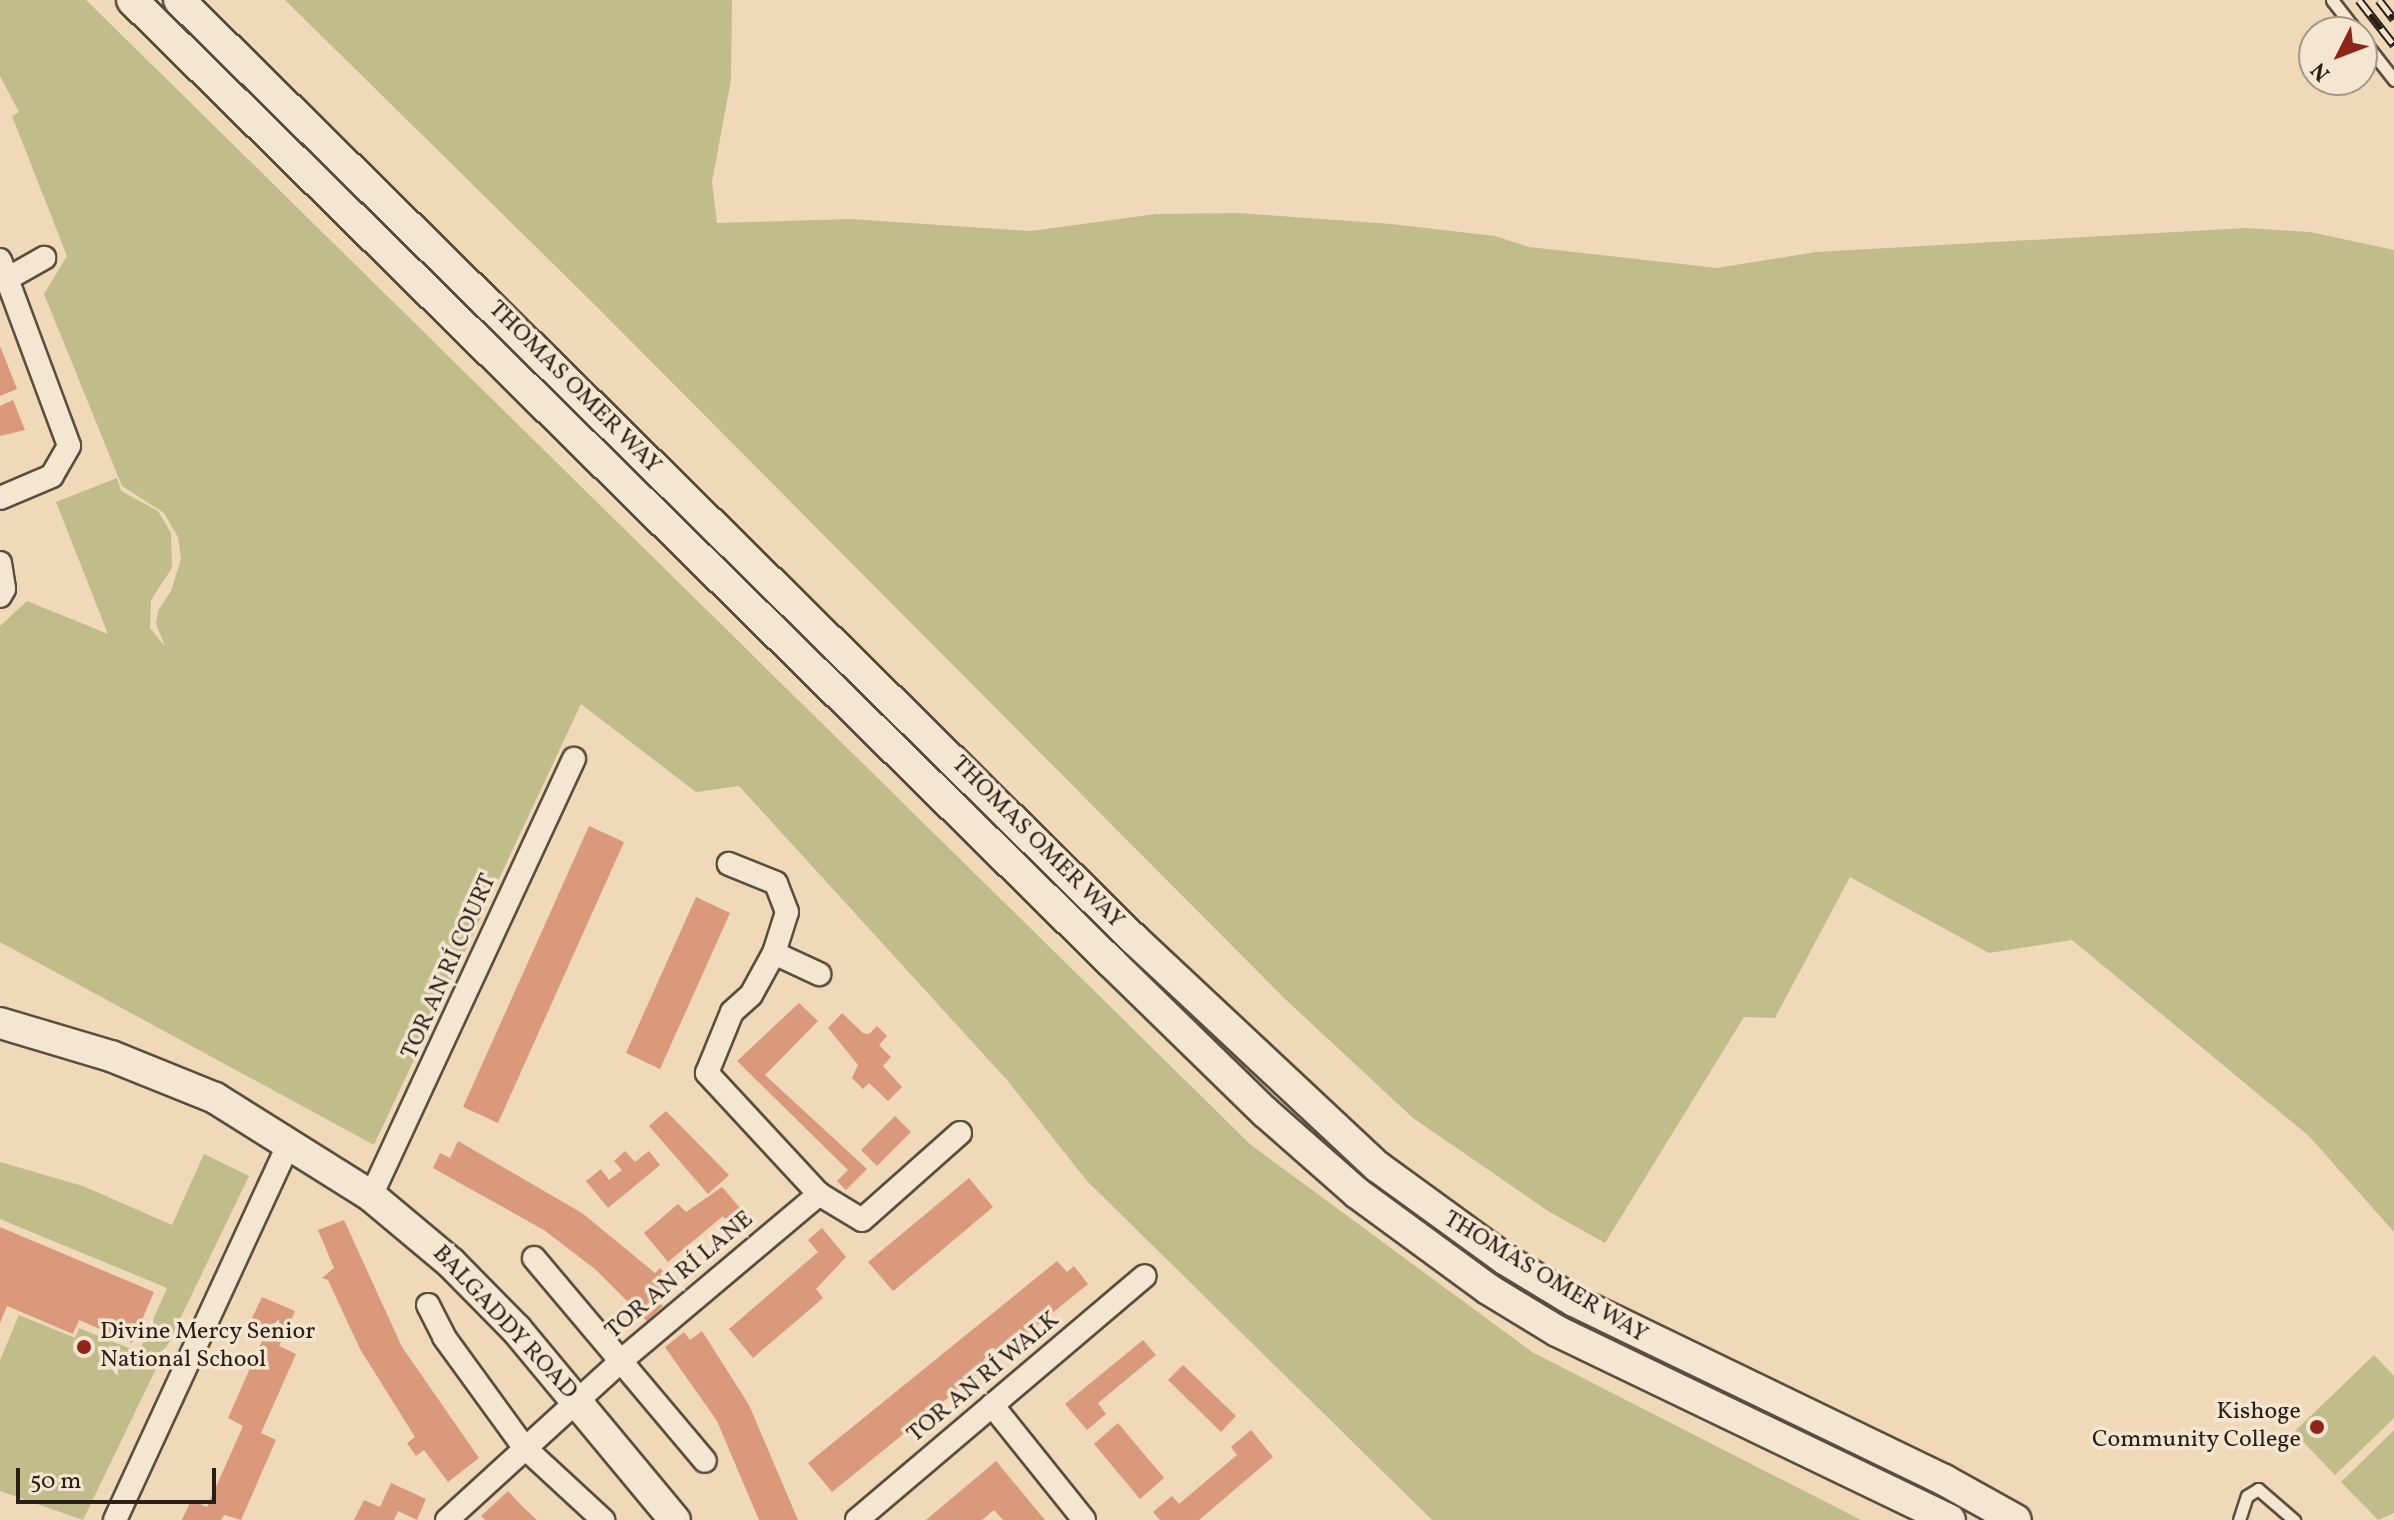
<!DOCTYPE html>
<meta charset="utf-8">
<style>
body{margin:0}
#map{position:relative;width:2394px;height:1520px;overflow:hidden;background:#efd9b8;font-family:Vollkorn,serif}
div>[style]{position:absolute}
.green>*{inset:0;background:#c0bd8a}
.building>*{inset:0;background:#da997a}
.roads{filter:drop-shadow(2px 0 #5b4e3f) drop-shadow(-2px 0 #5b4e3f) drop-shadow(0 2px #5b4e3f) drop-shadow(0 -2px #5b4e3f)}
.lane>*{height:11px;margin:-5.5px;padding:0 5.5px;transform-origin:5.5px;border-radius:5.5px;background:#f5e6d1}
.street>*{height:22px;margin:-11px;padding:0 11px;transform-origin:11px;border-radius:11px;background:#f5e6d1}
.secondary>*{height:30px;margin:-15px;padding:0 15px;transform-origin:15px;border-radius:15px;background:#f5e6d1}
.rail>*{height:9px;margin-top:-4.5px;transform-origin:0;background:repeating-linear-gradient(90deg,#f5e6d1 0 18px,#2a1f17 0 36px);box-sizing:border-box;border-block:2px solid #2a1f17}
.dots>*{width:22px;height:22px;translate:-50% -50%;box-sizing:border-box;border:4px solid #f5e6d1;border-radius:50%}
span{translate:-50% -50%;white-space:nowrap;text-align:center;line-height:1.15;-webkit-text-stroke:7px #f5e6d1;paint-order:stroke}
.street-label{font-size:24px;color:#2a1f17}
.poi-label{font-size:24px;color:#2a1f17}
.left{translate:0 -50%;text-align:left}
.right{translate:-100% -50%;text-align:right}
.north{position:absolute;left:2298px;top:16px;width:80px;height:80px;box-sizing:border-box;background:#f5e6d1;border:2px solid #a49687;border-radius:50%;rotate:228deg;font-size:22px;font-weight:700;line-height:32px;text-align:center;color:#2a1f17}
.north::after{content:'';display:block;margin:auto;width:28px;height:36px;background:#8f2418;clip-path:polygon(50% 0,100% 100%,50% 72%,0 100%)}
.scale{position:absolute;left:16px;top:1468px;width:200px;height:36px;box-sizing:border-box;border:4px solid #2a1f17;border-top:0;padding-left:10px;font-size:24px;line-height:28px;white-space:nowrap;color:#2a1f17;-webkit-text-stroke:6px #f5e6d1;paint-order:stroke}
</style>
<div id="map">
<div class="green">
<div style="clip-path:polygon(0 0,86px 0,1251px 1145px,1532px 1352px,1861px 1520px,1432px 1520px,1087px 1181px,1007px 1080px,739px 786px,696px 792px,581px 704px,374px 1145px,0 942px,0 626px,27px 601px,108px 634px,56px 502px,117px 478px,121px 491px,158px 511px,171px 533px,172px 568px,151px 600px,150px 628px,165px 646px,156px 624px,158px 611px,171px 591px,181px 559px,178px 537px,164px 513px,122px 486px,44px 294px,67px 256px,12px 116px,19px 112px,0 76px)"></div>
<div style="clip-path:polygon(285px 0,732px 0,731px 80px,712px 182px,717px 223px,850px 219px,1031px 231px,1156px 214px,1238px 213px,1391px 224px,1495px 236px,1529px 247px,1717px 268px,1816px 252px,2246px 228px,2310px 232px,2394px 250px,2394px 1232px,2309px 1136px,2072px 940px,1989px 953px,1850px 877px,1775px 1018px,1744px 1017px,1605px 1243px,1548px 1211px,1413px 1118px,1284px 998px,595px 305px)"></div>
<div style="clip-path:polygon(204px 1154px,249px 1176px,83px 1520px,0 1491px,0 1360px,19px 1315px,75px 1338px,79px 1328px,139px 1352px,167px 1288px,0 1219px,0 1162px,83px 1186px,172px 1225px)"></div>
<div style="clip-path:polygon(2374px 1355px,2394px 1376px,2394px 1418px,2335px 1475px,2294px 1432px)"></div>
<div style="clip-path:polygon(2394px 1430px,2394px 1513px,2378px 1520px,2341px 1482px)"></div>
</div>
<div class="building">
<div style="clip-path:polygon(0 346px,17px 389px,0 396px)"></div>
<div style="clip-path:polygon(13px 400px,25px 430px,0 436px,0 406px)"></div>
<div style="clip-path:polygon(589px 826px,624px 842px,498px 1123px,463px 1107px)"></div>
<div style="clip-path:polygon(696px 897px,730px 913px,660px 1069px,626px 1053px)"></div>
<div style="clip-path:polygon(799px 1003px,818px 1021px,765px 1075px,867px 1169px,846px 1190px,837px 1181px,848px 1170px,737px 1061px)"></div>
<div style="clip-path:polygon(842px 1013px,863px 1033px,869px 1034px,877px 1026px,887px 1036px,879px 1045px,891px 1057px,883px 1066px,902px 1087px,888px 1101px,869px 1083px,863px 1089px,852px 1078px,858px 1065px,828px 1028px)"></div>
<div style="clip-path:polygon(666px 1111px,729px 1175px,708px 1194px,649px 1126px)"></div>
<div style="clip-path:polygon(895px 1116px,911px 1132px,877px 1166px,861px 1150px)"></div>
<div style="clip-path:polygon(458px 1141px,582px 1213px,655px 1273px,660px 1268px,672px 1280px,654px 1298px,663px 1306px,647px 1321px,595px 1269px,544px 1230px,433px 1168px,440px 1153px,450px 1158px)"></div>
<div style="clip-path:polygon(625px 1151px,635px 1162px,649px 1151px,660px 1165px,608px 1208px,586px 1181px,601px 1169px,609px 1180px,622px 1170px,614px 1161px)"></div>
<div style="clip-path:polygon(969px 1178px,993px 1207px,893px 1291px,868px 1262px)"></div>
<div style="clip-path:polygon(722px 1187px,747px 1216px,733px 1228px,723px 1216px,668px 1262px,644px 1233px,678px 1204px,686px 1212px)"></div>
<div style="clip-path:polygon(344px 1220px,402px 1347px,479px 1458px,448px 1482px,424px 1450px,416px 1456px,407px 1443px,415px 1437px,360px 1349px,328px 1280px,322px 1278px,334px 1268px,318px 1230px)"></div>
<div style="clip-path:polygon(0 1227px,154px 1292px,132px 1343px,79px 1320px,73px 1334px,7px 1306px,0 1323px)"></div>
<div style="clip-path:polygon(822px 1228px,846px 1257px,816px 1289px,823px 1298px,753px 1358px,729px 1329px,818px 1252px,808px 1240px)"></div>
<div style="clip-path:polygon(1057px 1261px,1067px 1272px,1074px 1266px,1088px 1284px,832px 1492px,808px 1463px)"></div>
<div style="clip-path:polygon(262px 1297px,295px 1311px,279px 1346px,296px 1354px,261px 1433px,276px 1440px,241px 1520px,224px 1515px,221px 1520px,182px 1520px,191px 1500px,207px 1507px,243px 1426px,228px 1418px,263px 1339px,246px 1331px)"></div>
<div style="clip-path:polygon(702px 1331px,749px 1405px,798px 1520px,759px 1520px,717px 1421px,665px 1347px,684px 1332px,690px 1340px)"></div>
<div style="clip-path:polygon(1143px 1340px,1156px 1355px,1098px 1403px,1106px 1414px,1087px 1430px,1065px 1404px)"></div>
<div style="clip-path:polygon(1183px 1365px,1236px 1416px,1221px 1432px,1168px 1380px)"></div>
<div style="clip-path:polygon(1118px 1423px,1164px 1478px,1140px 1499px,1094px 1444px)"></div>
<div style="clip-path:polygon(1251px 1430px,1273px 1457px,1199px 1520px,1160px 1520px,1153px 1512px,1172px 1496px,1179px 1504px,1237px 1455px,1231px 1447px)"></div>
<div style="clip-path:polygon(996px 1461px,1045px 1520px,1003px 1520px,994px 1510px,982px 1520px,926px 1520px)"></div>
<div style="clip-path:polygon(391px 1483px,426px 1499px,417px 1520px,398px 1511px,394px 1520px,354px 1520px,364px 1500px,380px 1507px)"></div>
<div style="clip-path:polygon(508px 1491px,523px 1507px,537px 1520px,485px 1520px,481px 1516px)"></div>
</div>
<div class="roads">
<div class="lane">
<div style="left:2332px;top:0;width:41px;rotate:52deg"></div>
<div style="left:2362px;top:39px;width:52px;rotate:52deg"></div>
<div style="left:2239px;top:1520px;width:25px;rotate:-72deg"></div>
<div style="left:2247px;top:1496px;width:13px;rotate:-32deg"></div>
<div style="left:2258px;top:1489px;width:48px;rotate:40.7deg"></div>
</div>
<div class="street">
<div style="left:0;top:260px;width:198px;rotate:69.6deg"></div>
<div style="left:69px;top:446px;width:34px;rotate:120deg"></div>
<div style="left:52px;top:476px;width:56px;rotate:157.1deg"></div>
<div style="left:7px;top:279px;width:43px;rotate:-29.6deg"></div>
<div style="left:0;top:563px;width:26px;rotate:81deg"></div>
<div style="left:4px;top:589px;width:8px;rotate:120deg"></div>
<div style="left:774px;top:953px;width:50px;rotate:25deg"></div>
<div style="left:819px;top:1194px;width:50px;rotate:31.2deg"></div>
<div style="left:862px;top:1220px;width:131px;rotate:-41.6deg"></div>
<div style="left:371px;top:1196px;width:482px;rotate:-65.1deg"></div>
<div style="left:534px;top:1258px;width:265px;rotate:49.9deg"></div>
<div style="left:428px;top:1305px;width:36px;rotate:63deg"></div>
<div style="left:444px;top:1337px;width:136px;rotate:54deg"></div>
<div style="left:524px;top:1447px;width:108px;rotate:42.7deg"></div>
<div style="left:992px;top:1405px;width:147px;rotate:51.3deg"></div>
<div style="left:115px;top:1520px;width:417px;rotate:-65.2deg"></div>
<div style="left:447px;top:1520px;width:237px;rotate:-42.4deg"></div>
<div style="left:622px;top:1360px;width:258px;rotate:-40.1deg"></div>
<div style="left:819px;top:1194px;width:165px;rotate:-132.8deg"></div>
<div style="left:707px;top:1073px;width:66px;rotate:-67.7deg"></div>
<div style="left:732px;top:1012px;width:25px;rotate:-42deg"></div>
<div style="left:751px;top:995px;width:48px;rotate:-61.3deg"></div>
<div style="left:774px;top:953px;width:43px;rotate:-72.4deg"></div>
<div style="left:787px;top:912px;width:31px;rotate:-111deg"></div>
<div style="left:776px;top:883px;width:51px;rotate:-158deg"></div>
<div style="left:857px;top:1520px;width:377px;rotate:-40.3deg"></div>
</div>
<div class="secondary">
<div style="left:132px;top:0;width:1373px;rotate:44.5deg"></div>
<div style="left:1111px;top:962px;width:216px;rotate:44.3deg"></div>
<div style="left:1266px;top:1113px;width:121px;rotate:41.3deg"></div>
<div style="left:1357px;top:1193px;width:162px;rotate:36.2deg"></div>
<div style="left:1488px;top:1289px;width:81px;rotate:31.3deg"></div>
<div style="left:1557px;top:1331px;width:436px;rotate:25.7deg"></div>
<div style="left:179px;top:0;width:1339px;rotate:44.52deg"></div>
<div style="left:1134px;top:939px;width:334px;rotate:43.1deg"></div>
<div style="left:1378px;top:1167px;width:158px;rotate:36deg"></div>
<div style="left:1506px;top:1260px;width:79px;rotate:31.1deg"></div>
<div style="left:1574px;top:1301px;width:411px;rotate:25.8deg"></div>
<div style="left:1944px;top:1480px;width:82px;rotate:29.1deg"></div>
<div style="left:0;top:1023px;width:116px;rotate:16.6deg"></div>
<div style="left:111px;top:1056px;width:112px;rotate:22deg"></div>
<div style="left:215px;top:1098px;width:184px;rotate:32.1deg"></div>
<div style="left:371px;top:1196px;width:104px;rotate:39.9deg"></div>
<div style="left:451px;top:1263px;width:94px;rotate:45.4deg"></div>
<div style="left:517px;top:1330px;width:247px;rotate:50.3deg"></div>
</div>
</div>
<div class="rail">
<div style="left:2359px;top:0;width:57px;rotate:52.1deg"></div>
<div style="left:2379px;top:0;width:24px;rotate:52deg"></div>
</div>
<div class="dots">
<div style="left:84px;top:1347px;background:#8f2418"></div>
<div style="left:2317px;top:1427px;background:#8f2418"></div>
</div>
<div class="street-label">
<span style="left:574px;top:388px;rotate:45deg">THOMAS OMER WAY</span>
<span style="left:1037px;top:843px;rotate:45deg">THOMAS OMER WAY</span>
<span style="left:450px;top:967px;rotate:-66deg">TOR AN RÍ COURT</span>
<span style="left:680px;top:1276px;rotate:-40deg">TOR AN RÍ LANE</span>
<span style="left:1545px;top:1278px;rotate:31deg">THOMAS OMER WAY</span>
<span style="left:504px;top:1323px;rotate:47deg">BALGADDY ROAD</span>
<span style="left:984px;top:1378px;rotate:-40deg">TOR AN RÍ WALK</span>
</div>
<div class="poi-label">
<span class="left" style="left:100px;top:1347px">Divine Mercy Senior<br>National School</span>
<span class="right" style="left:2301px;top:1427px">Kishoge<br>Community College</span>
</div>
<div class="north">N</div>
<div class="scale">50 m</div>
</div>
